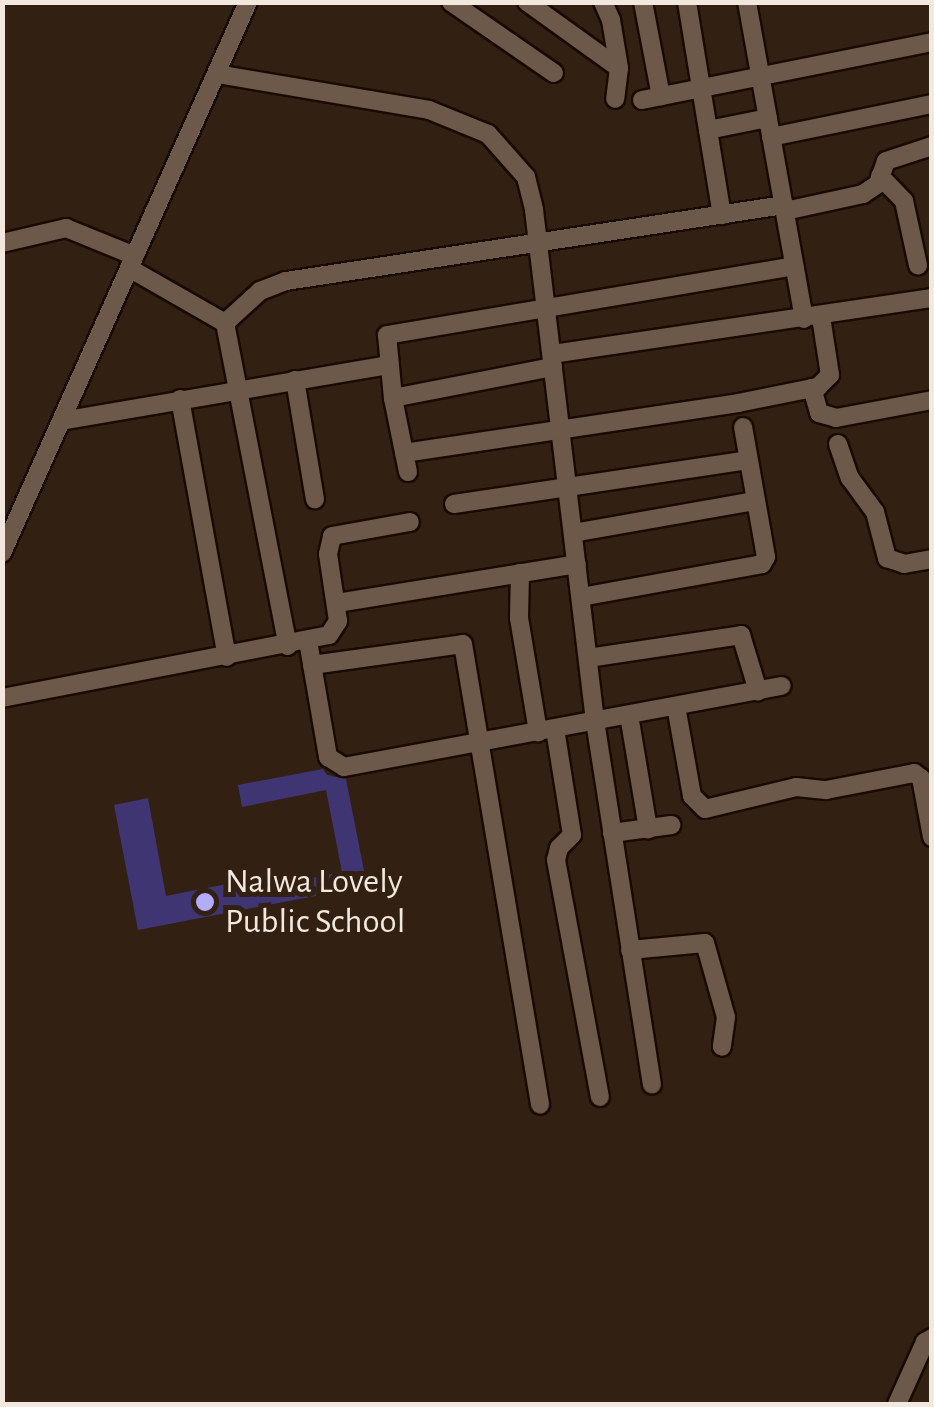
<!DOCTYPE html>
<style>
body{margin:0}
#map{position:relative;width:934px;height:1407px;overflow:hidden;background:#322112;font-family:"Alegreya Sans",sans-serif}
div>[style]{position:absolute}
.building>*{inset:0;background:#3f3573}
.roads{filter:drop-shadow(2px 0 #190a00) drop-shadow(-2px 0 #190a00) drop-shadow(0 2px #190a00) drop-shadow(0 -2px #190a00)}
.minor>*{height:18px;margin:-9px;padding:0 9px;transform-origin:9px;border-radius:9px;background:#6d5949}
.dots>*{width:28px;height:28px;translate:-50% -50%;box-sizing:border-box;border:5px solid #322112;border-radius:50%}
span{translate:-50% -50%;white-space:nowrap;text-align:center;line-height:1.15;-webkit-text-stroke:10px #322112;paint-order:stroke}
.poi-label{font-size:35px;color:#f3e8de}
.left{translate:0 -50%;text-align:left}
.frame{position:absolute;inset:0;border:5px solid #f3e8de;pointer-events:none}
</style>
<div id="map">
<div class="building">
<div style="clip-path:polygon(323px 769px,327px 775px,346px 779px,367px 886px,138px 930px,114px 805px,148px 798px,166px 896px,237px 882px,239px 892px,342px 872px,326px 790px,242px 807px,238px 785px)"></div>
</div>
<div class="roads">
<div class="minor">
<div style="left:451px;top:2px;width:125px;rotate:34.6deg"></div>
<div style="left:527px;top:2px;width:113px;rotate:35.7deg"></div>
<div style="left:603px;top:2px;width:20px;rotate:66deg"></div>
<div style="left:611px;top:20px;width:49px;rotate:80.5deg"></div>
<div style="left:619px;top:68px;width:31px;rotate:97deg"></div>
<div style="left:643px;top:2px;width:96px;rotate:79.2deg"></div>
<div style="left:687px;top:2px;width:216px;rotate:80.7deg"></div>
<div style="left:747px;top:2px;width:322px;rotate:79.8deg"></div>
<div style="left:217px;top:74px;width:215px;rotate:9.6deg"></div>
<div style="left:429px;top:110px;width:64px;rotate:22.1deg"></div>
<div style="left:488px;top:134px;width:57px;rotate:48.5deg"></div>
<div style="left:526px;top:177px;width:34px;rotate:76deg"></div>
<div style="left:534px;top:210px;width:515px;rotate:83.19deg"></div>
<div style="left:595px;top:721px;width:368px;rotate:81.1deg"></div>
<div style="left:642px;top:100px;width:296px;rotate:-11.3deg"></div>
<div style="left:708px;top:130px;width:61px;rotate:-11.3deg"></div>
<div style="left:771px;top:137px;width:164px;rotate:-11.6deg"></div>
<div style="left:880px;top:176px;width:35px;rotate:46deg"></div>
<div style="left:904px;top:201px;width:66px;rotate:77.7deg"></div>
<div style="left:785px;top:211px;width:80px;rotate:-12.3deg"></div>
<div style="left:863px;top:194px;width:18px;rotate:-34deg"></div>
<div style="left:878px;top:184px;width:24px;rotate:-71deg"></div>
<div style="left:886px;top:161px;width:48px;rotate:-18.1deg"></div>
<div style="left:2px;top:243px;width:66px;rotate:-13.2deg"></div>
<div style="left:66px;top:228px;width:74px;rotate:22.1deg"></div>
<div style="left:129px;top:268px;width:111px;rotate:29.8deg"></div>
<div style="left:225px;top:323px;width:329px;rotate:79deg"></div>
<div style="left:225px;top:323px;width:47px;rotate:-42.4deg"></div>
<div style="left:260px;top:291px;width:28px;rotate:-21deg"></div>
<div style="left:286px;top:281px;width:504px;rotate:-8.68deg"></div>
<div style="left:552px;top:354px;width:384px;rotate:-8.4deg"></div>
<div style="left:295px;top:380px;width:121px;rotate:80.5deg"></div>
<div style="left:812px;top:388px;width:26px;rotate:74deg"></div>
<div style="left:819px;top:413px;width:18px;rotate:16deg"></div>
<div style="left:836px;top:418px;width:98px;rotate:-10.6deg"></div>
<div style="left:393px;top:398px;width:163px;rotate:-11deg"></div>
<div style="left:180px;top:399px;width:262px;rotate:79.7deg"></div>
<div style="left:61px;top:421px;width:333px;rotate:-9.7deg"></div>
<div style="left:838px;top:444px;width:36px;rotate:71deg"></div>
<div style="left:850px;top:478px;width:42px;rotate:53.7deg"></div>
<div style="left:875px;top:512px;width:48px;rotate:75.4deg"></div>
<div style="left:887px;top:558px;width:18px;rotate:19deg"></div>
<div style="left:904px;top:564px;width:28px;rotate:-10deg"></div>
<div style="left:404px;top:453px;width:338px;rotate:-8.5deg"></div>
<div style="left:738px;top:403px;width:82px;rotate:-11.3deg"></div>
<div style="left:818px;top:387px;width:17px;rotate:-45deg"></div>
<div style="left:830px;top:375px;width:59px;rotate:-98.8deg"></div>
<div style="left:408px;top:472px;width:76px;rotate:-101.5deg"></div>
<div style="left:393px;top:398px;width:63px;rotate:-95.4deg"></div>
<div style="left:387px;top:335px;width:413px;rotate:-9.6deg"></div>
<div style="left:454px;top:504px;width:297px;rotate:-8.5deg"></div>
<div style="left:573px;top:533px;width:185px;rotate:-10deg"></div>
<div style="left:2px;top:553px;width:603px;rotate:-65.94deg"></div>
<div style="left:520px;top:573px;width:45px;rotate:91.3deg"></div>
<div style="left:519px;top:618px;width:116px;rotate:80.5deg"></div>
<div style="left:581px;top:597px;width:184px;rotate:-10.3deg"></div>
<div style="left:762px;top:564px;width:8px;rotate:-60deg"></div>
<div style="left:766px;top:557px;width:132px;rotate:-100deg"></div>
<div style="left:337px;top:603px;width:243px;rotate:-9.2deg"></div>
<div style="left:308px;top:641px;width:118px;rotate:80.2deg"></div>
<div style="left:328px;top:757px;width:19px;rotate:32deg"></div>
<div style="left:344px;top:767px;width:445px;rotate:-10.5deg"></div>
<div style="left:588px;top:658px;width:155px;rotate:-8.5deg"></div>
<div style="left:741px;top:635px;width:59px;rotate:73.1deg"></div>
<div style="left:312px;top:665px;width:152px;rotate:-7.9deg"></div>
<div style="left:463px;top:644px;width:467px;rotate:80.5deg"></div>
<div style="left:2px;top:698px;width:333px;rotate:-10.9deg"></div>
<div style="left:329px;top:635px;width:17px;rotate:-57deg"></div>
<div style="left:338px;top:621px;width:68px;rotate:-98.5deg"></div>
<div style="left:328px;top:554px;width:18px;rotate:-77deg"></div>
<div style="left:332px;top:536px;width:79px;rotate:-10.2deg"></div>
<div style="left:676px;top:706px;width:91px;rotate:79.9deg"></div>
<div style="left:692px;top:796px;width:18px;rotate:45deg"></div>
<div style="left:705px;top:809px;width:94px;rotate:-13.6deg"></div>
<div style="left:796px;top:787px;width:30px;rotate:6deg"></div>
<div style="left:826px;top:790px;width:90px;rotate:-10.9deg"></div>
<div style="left:914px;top:773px;width:9px;rotate:36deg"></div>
<div style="left:921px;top:778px;width:60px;rotate:79.4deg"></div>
<div style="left:629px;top:715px;width:116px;rotate:80.5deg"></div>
<div style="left:555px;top:729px;width:107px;rotate:80.9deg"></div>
<div style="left:572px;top:835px;width:18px;rotate:135deg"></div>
<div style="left:559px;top:848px;width:12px;rotate:104deg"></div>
<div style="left:556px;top:860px;width:241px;rotate:79.5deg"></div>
<div style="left:612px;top:833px;width:60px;rotate:-7.7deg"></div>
<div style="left:630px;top:950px;width:75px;rotate:-5.3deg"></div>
<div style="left:705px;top:943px;width:77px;rotate:74.2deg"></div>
<div style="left:726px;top:1017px;width:30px;rotate:98deg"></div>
<div style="left:897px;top:1404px;width:68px;rotate:-65.7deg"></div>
<div style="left:925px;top:1342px;width:8px;rotate:-30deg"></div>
</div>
</div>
<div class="dots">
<div style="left:205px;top:902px;background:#b3adf9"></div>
</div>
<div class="poi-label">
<span class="left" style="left:225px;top:902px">Nalwa Lovely<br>Public School</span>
</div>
<div class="frame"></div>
</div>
